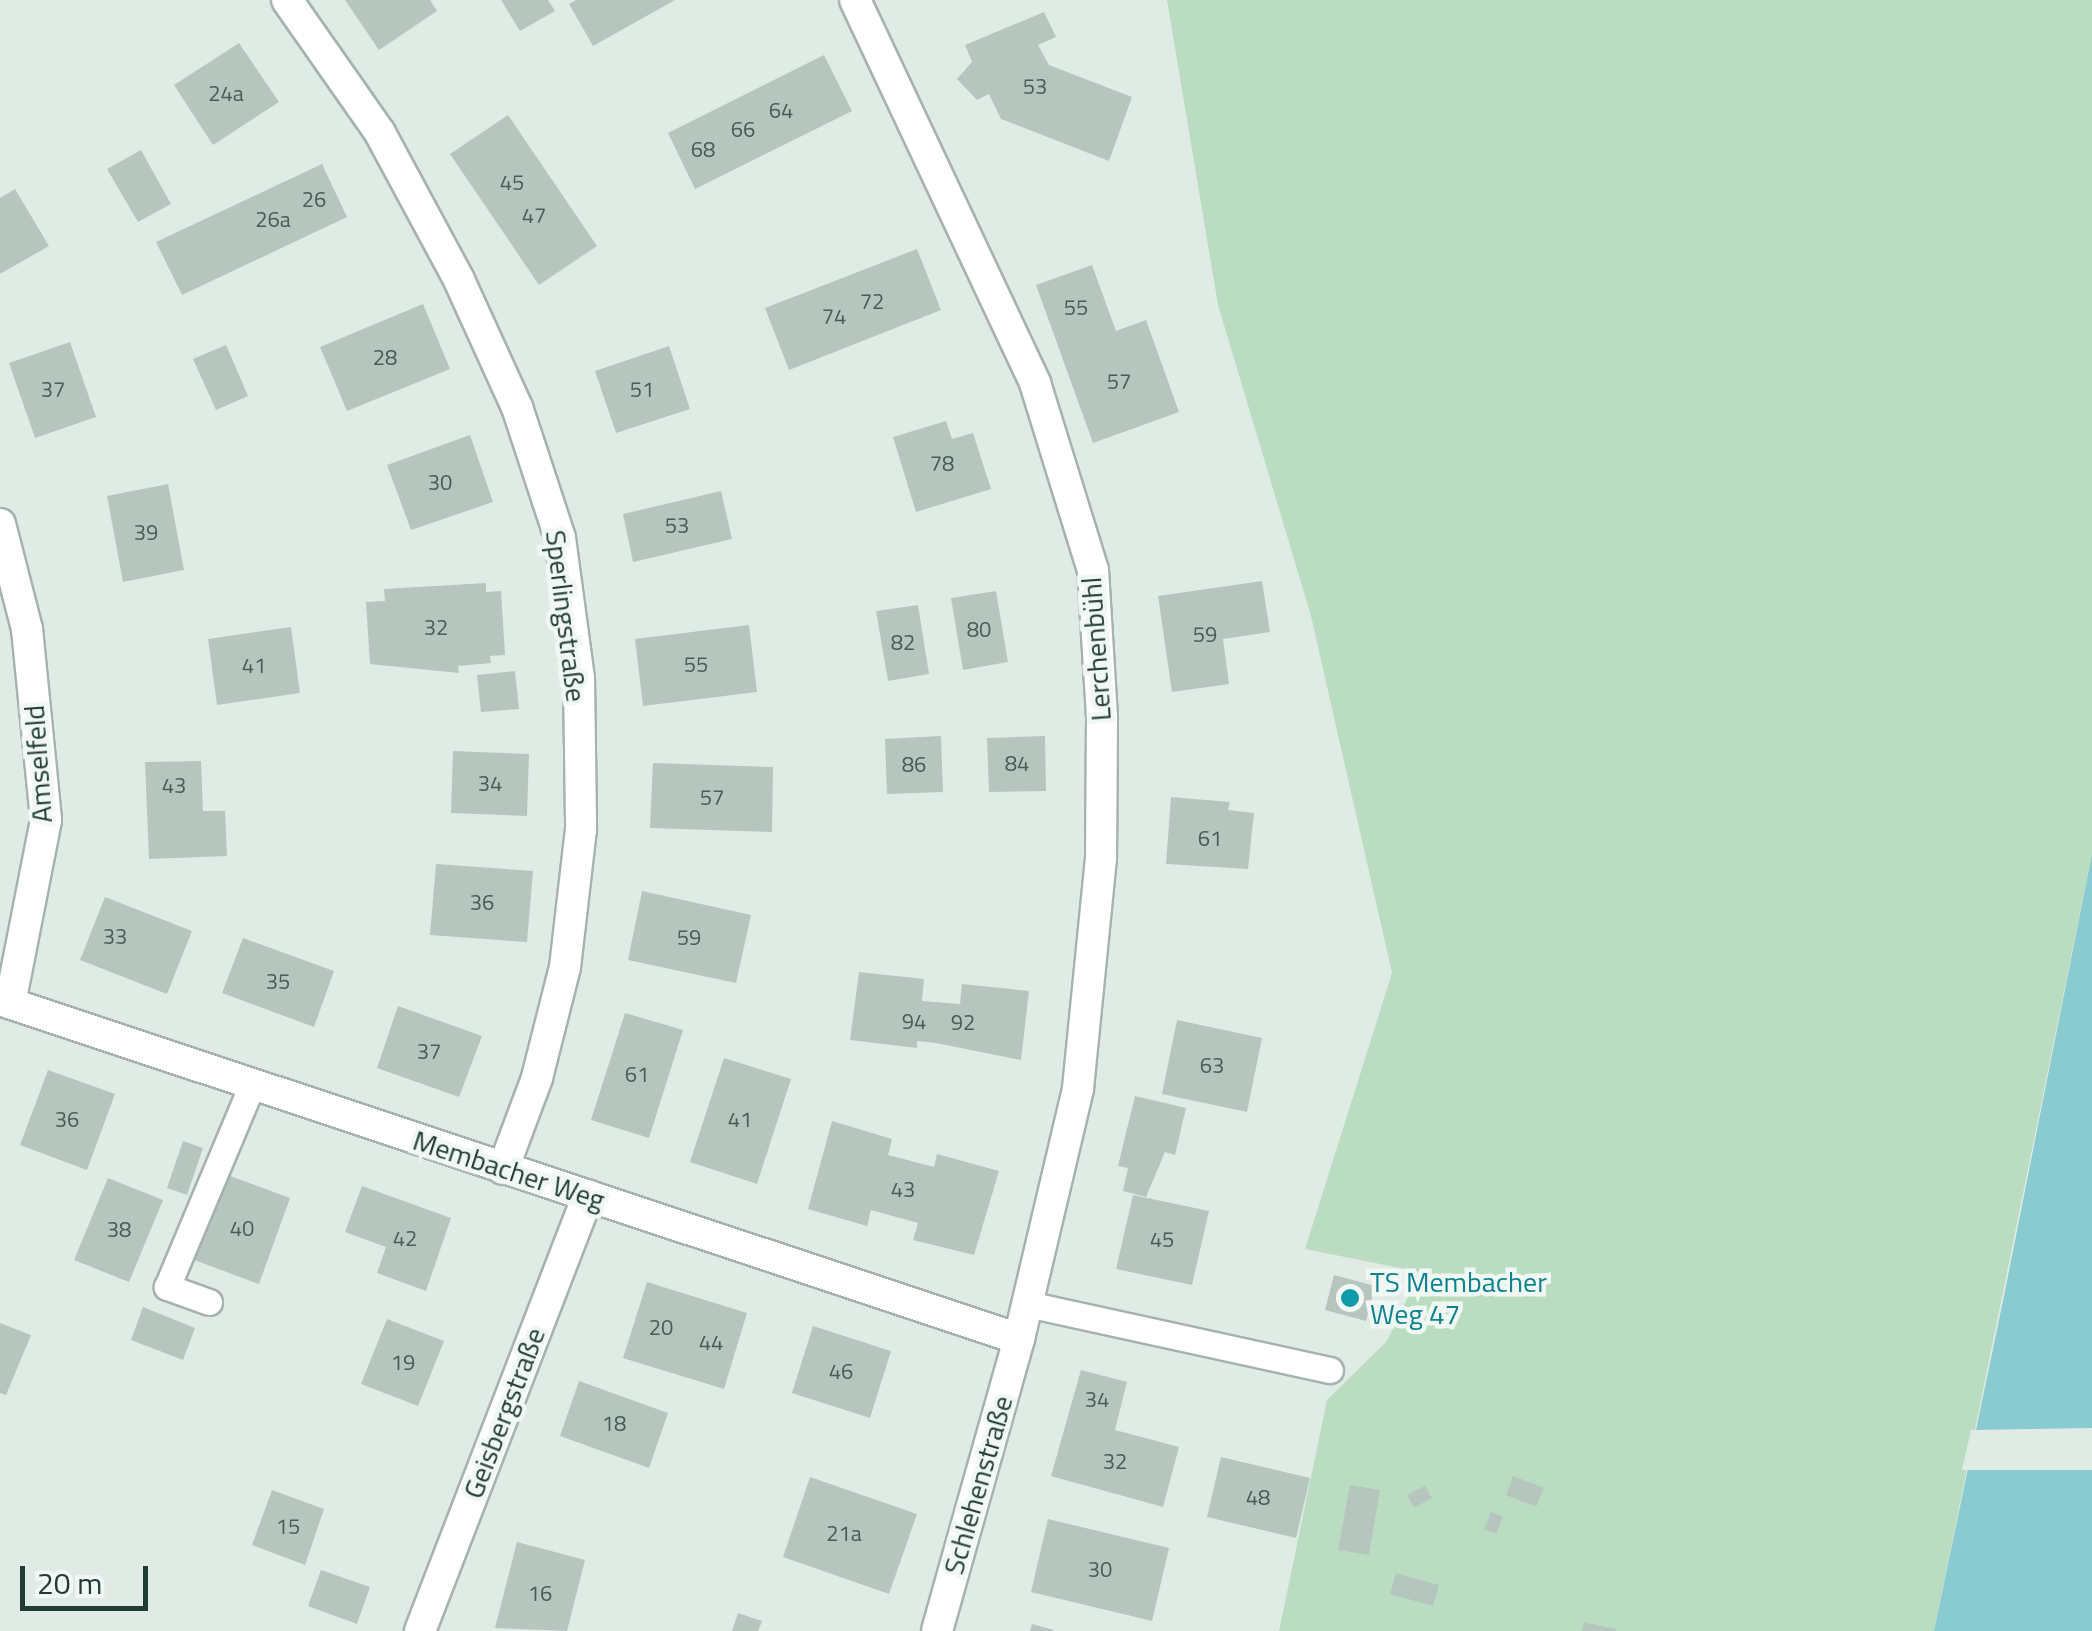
<!DOCTYPE html>
<meta charset="utf-8">
<style>
body{margin:0}
#map{position:relative;width:2092px;height:1631px;overflow:hidden;background:#e1ebe6;font-family:"Titillium Web",sans-serif}
div>[style]{position:absolute}
.green>*{inset:0;background:#baddc1}
.water>*{inset:0;background:#89cbd0}
.pier>*{inset:0;background:#e1ebe6}
.building>*{inset:0;background:#b6c6bf}
.roads{filter:drop-shadow(2px 0 #a4b3ad) drop-shadow(-2px 0 #a4b3ad) drop-shadow(0 2px #a4b3ad) drop-shadow(0 -2px #a4b3ad)}
.lane>*{height:25px;margin:-12.5px;padding:0 12.5px;transform-origin:12.5px;border-radius:12.5px;background:#fff}
.street>*{height:30px;margin:-15px;padding:0 15px;transform-origin:15px;border-radius:15px;background:#fff}
.dots>*{width:28px;height:28px;translate:-50% -50%;box-sizing:border-box;border:5px solid #f1f8f4;border-radius:50%}
span{translate:-50% -50%;white-space:nowrap;text-align:center;line-height:1.15;-webkit-text-stroke:9px #f1f8f4;paint-order:stroke}
.number-label{font-size:22px;color:#465e56}
.number-label span{-webkit-text-stroke-width:0}
.street-label{font-size:28px;color:#213c33}
.culture-label{font-size:28px;color:#0d838f}
.left{translate:0 -50%;text-align:left}
.scale{position:absolute;left:20px;top:1566px;width:128px;height:45px;box-sizing:border-box;border:5px solid #213c33;border-top:0;padding-left:12px;font-size:30px;line-height:35px;white-space:nowrap;color:#213c33;-webkit-text-stroke:8px #f1f8f4;paint-order:stroke}
</style>
<div id="map">
<div class="green">
<div style="clip-path:polygon(1167px 0,2092px 0,2092px 854px,1934px 1631px,1279px 1631px,1327px 1400px,1387px 1341px,1420px 1272px,1305px 1249px,1392px 973px,1311px 616px,1218px 305px)"></div>
</div>
<div class="water">
<div style="clip-path:polygon(2092px 854px,2092px 1631px,1934px 1631px,2004px 1296px)"></div>
</div>
<div class="pier">
<div style="clip-path:polygon(2092px 1428px,2092px 1470px,1962px 1470px,1971px 1430px)"></div>
</div>
<div class="building">
<div style="clip-path:polygon(345px 0,430px 0,437px 11px,379px 50px)"></div>
<div style="clip-path:polygon(501px 0,548px 0,555px 11px,520px 31px)"></div>
<div style="clip-path:polygon(576px 0,675px 0,593px 46px,569px 4px)"></div>
<div style="clip-path:polygon(1044px 12px,1056px 37px,1038px 45px,1049px 65px,1132px 97px,1109px 161px,1001px 119px,989px 94px,977px 100px,957px 79px,972px 62px,965px 45px)"></div>
<div style="clip-path:polygon(239px 43px,279px 102px,213px 145px,174px 85px)"></div>
<div style="clip-path:polygon(824px 55px,852px 111px,695px 189px,668px 133px)"></div>
<div style="clip-path:polygon(508px 115px,597px 246px,539px 285px,450px 154px)"></div>
<div style="clip-path:polygon(141px 150px,171px 204px,138px 222px,107px 169px)"></div>
<div style="clip-path:polygon(322px 164px,347px 217px,182px 295px,156px 242px)"></div>
<div style="clip-path:polygon(15px 189px,49px 246px,0 274px,0 198px)"></div>
<div style="clip-path:polygon(917px 249px,941px 310px,789px 370px,765px 308px)"></div>
<div style="clip-path:polygon(1092px 265px,1116px 331px,1146px 320px,1179px 412px,1093px 443px,1036px 285px)"></div>
<div style="clip-path:polygon(423px 304px,450px 369px,347px 411px,320px 347px)"></div>
<div style="clip-path:polygon(70px 342px,96px 417px,35px 438px,9px 363px)"></div>
<div style="clip-path:polygon(226px 345px,248px 396px,216px 410px,193px 359px)"></div>
<div style="clip-path:polygon(669px 346px,690px 409px,616px 433px,595px 371px)"></div>
<div style="clip-path:polygon(946px 421px,952px 439px,973px 433px,991px 489px,916px 512px,893px 437px)"></div>
<div style="clip-path:polygon(470px 435px,493px 502px,411px 530px,387px 465px)"></div>
<div style="clip-path:polygon(168px 484px,184px 570px,123px 582px,107px 496px)"></div>
<div style="clip-path:polygon(721px 491px,732px 539px,633px 562px,623px 514px)"></div>
<div style="clip-path:polygon(1262px 581px,1270px 632px,1223px 639px,1229px 684px,1172px 692px,1158px 596px)"></div>
<div style="clip-path:polygon(486px 583px,486px 592px,501px 591px,505px 655px,490px 656px,491px 663px,458px 666px,459px 673px,370px 664px,366px 602px,385px 601px,384px 589px)"></div>
<div style="clip-path:polygon(996px 591px,1008px 662px,963px 670px,951px 598px)"></div>
<div style="clip-path:polygon(918px 605px,929px 674px,888px 681px,876px 611px)"></div>
<div style="clip-path:polygon(749px 625px,757px 692px,643px 706px,635px 639px)"></div>
<div style="clip-path:polygon(291px 627px,300px 693px,217px 705px,208px 639px)"></div>
<div style="clip-path:polygon(515px 671px,519px 709px,481px 712px,477px 675px)"></div>
<div style="clip-path:polygon(941px 736px,943px 792px,887px 794px,885px 739px)"></div>
<div style="clip-path:polygon(1045px 736px,1046px 791px,989px 792px,987px 738px)"></div>
<div style="clip-path:polygon(453px 751px,529px 754px,527px 816px,451px 813px)"></div>
<div style="clip-path:polygon(201px 761px,203px 811px,225px 811px,227px 856px,149px 859px,145px 762px)"></div>
<div style="clip-path:polygon(653px 763px,773px 767px,772px 832px,650px 828px)"></div>
<div style="clip-path:polygon(1171px 797px,1230px 802px,1228px 810px,1254px 813px,1248px 869px,1166px 864px)"></div>
<div style="clip-path:polygon(436px 864px,533px 871px,527px 942px,430px 935px)"></div>
<div style="clip-path:polygon(642px 891px,751px 915px,736px 983px,628px 960px)"></div>
<div style="clip-path:polygon(105px 897px,192px 931px,167px 994px,80px 960px)"></div>
<div style="clip-path:polygon(243px 938px,334px 971px,314px 1027px,222px 993px)"></div>
<div style="clip-path:polygon(859px 972px,924px 979px,922px 1001px,960px 1004px,962px 984px,1029px 991px,1021px 1060px,936px 1043px,917px 1041px,917px 1048px,850px 1040px)"></div>
<div style="clip-path:polygon(398px 1006px,482px 1036px,459px 1097px,377px 1068px)"></div>
<div style="clip-path:polygon(625px 1013px,683px 1030px,649px 1138px,591px 1120px)"></div>
<div style="clip-path:polygon(1177px 1020px,1262px 1038px,1247px 1112px,1162px 1094px)"></div>
<div style="clip-path:polygon(724px 1058px,791px 1079px,757px 1184px,690px 1162px)"></div>
<div style="clip-path:polygon(48px 1070px,115px 1094px,87px 1170px,20px 1145px)"></div>
<div style="clip-path:polygon(1135px 1096px,1186px 1108px,1175px 1155px,1165px 1152px,1146px 1197px,1123px 1191px,1128px 1168px,1118px 1166px)"></div>
<div style="clip-path:polygon(832px 1121px,892px 1139px,888px 1155px,934px 1167px,937px 1154px,999px 1171px,974px 1255px,913px 1240px,918px 1223px,871px 1210px,867px 1226px,808px 1209px)"></div>
<div style="clip-path:polygon(183px 1141px,203px 1148px,187px 1195px,167px 1188px)"></div>
<div style="clip-path:polygon(225px 1174px,290px 1198px,259px 1284px,194px 1260px)"></div>
<div style="clip-path:polygon(108px 1178px,163px 1200px,129px 1282px,74px 1260px)"></div>
<div style="clip-path:polygon(362px 1186px,451px 1218px,426px 1291px,377px 1273px,386px 1247px,345px 1232px)"></div>
<div style="clip-path:polygon(1133px 1195px,1209px 1211px,1192px 1285px,1116px 1269px)"></div>
<div style="clip-path:polygon(1334px 1275px,1375px 1286px,1366px 1321px,1325px 1310px)"></div>
<div style="clip-path:polygon(647px 1282px,747px 1313px,724px 1389px,623px 1358px)"></div>
<div style="clip-path:polygon(143px 1307px,195px 1328px,183px 1360px,131px 1340px)"></div>
<div style="clip-path:polygon(387px 1319px,444px 1341px,418px 1406px,361px 1384px)"></div>
<div style="clip-path:polygon(0 1323px,31px 1335px,6px 1395px,0 1393px)"></div>
<div style="clip-path:polygon(813px 1326px,891px 1351px,870px 1418px,792px 1393px)"></div>
<div style="clip-path:polygon(1081px 1370px,1127px 1382px,1115px 1430px,1179px 1447px,1163px 1507px,1051px 1476px)"></div>
<div style="clip-path:polygon(579px 1381px,668px 1413px,649px 1468px,560px 1436px)"></div>
<div style="clip-path:polygon(1221px 1457px,1310px 1478px,1296px 1538px,1207px 1517px)"></div>
<div style="clip-path:polygon(1513px 1476px,1544px 1488px,1536px 1507px,1506px 1495px)"></div>
<div style="clip-path:polygon(810px 1477px,917px 1514px,889px 1594px,783px 1557px)"></div>
<div style="clip-path:polygon(1350px 1485px,1380px 1490px,1369px 1555px,1338px 1550px)"></div>
<div style="clip-path:polygon(1425px 1486px,1432px 1498px,1414px 1508px,1407px 1495px)"></div>
<div style="clip-path:polygon(272px 1490px,324px 1509px,305px 1565px,252px 1545px)"></div>
<div style="clip-path:polygon(1491px 1512px,1503px 1517px,1496px 1534px,1484px 1529px)"></div>
<div style="clip-path:polygon(1048px 1519px,1169px 1548px,1152px 1621px,1031px 1592px)"></div>
<div style="clip-path:polygon(517px 1542px,585px 1560px,567px 1631px,495px 1628px)"></div>
<div style="clip-path:polygon(321px 1570px,370px 1587px,357px 1624px,308px 1606px)"></div>
<div style="clip-path:polygon(1396px 1573px,1439px 1585px,1433px 1606px,1390px 1594px)"></div>
<div style="clip-path:polygon(738px 1613px,762px 1621px,758px 1631px,732px 1631px)"></div>
<div style="clip-path:polygon(1584px 1622px,1616px 1629px,1616px 1631px,1582px 1631px)"></div>
<div style="clip-path:polygon(1032px 1624px,1054px 1630px,1053px 1631px,1030px 1631px)"></div>
</div>
<div class="roads">
<div class="lane">
<div style="left:209px;top:1302px;width:45px;rotate:-160.3deg"></div>
<div style="left:167px;top:1287px;width:219px;rotate:-67.2deg"></div>
<div style="left:1027px;top:1304px;width:310px;rotate:12.3deg"></div>
</div>
<div class="street">
<div style="left:287px;top:0;width:162px;rotate:55deg"></div>
<div style="left:380px;top:133px;width:167px;rotate:61.7deg"></div>
<div style="left:459px;top:280px;width:140px;rotate:65.5deg"></div>
<div style="left:517px;top:407px;width:138px;rotate:71.8deg"></div>
<div style="left:560px;top:538px;width:141px;rotate:82.3deg"></div>
<div style="left:579px;top:678px;width:151px;rotate:89.2deg"></div>
<div style="left:581px;top:829px;width:139px;rotate:96.6deg"></div>
<div style="left:565px;top:967px;width:114px;rotate:104.2deg"></div>
<div style="left:537px;top:1078px;width:97px;rotate:110.5deg"></div>
<div style="left:855px;top:0;width:423px;rotate:64.8deg"></div>
<div style="left:1035px;top:383px;width:196px;rotate:72.8deg"></div>
<div style="left:1093px;top:570px;width:149px;rotate:86.5deg"></div>
<div style="left:1102px;top:719px;width:139px;rotate:90.4deg"></div>
<div style="left:1101px;top:858px;width:232px;rotate:95.7deg"></div>
<div style="left:1078px;top:1089px;width:257px;rotate:103.3deg"></div>
<div style="left:1019px;top:1339px;width:303px;rotate:105.7deg"></div>
<div style="left:0;top:524px;width:108px;rotate:75.6deg"></div>
<div style="left:27px;top:629px;width:192px;rotate:84.3deg"></div>
<div style="left:46px;top:820px;width:187px;rotate:101.1deg"></div>
<div style="left:0;top:1000px;width:1074px;rotate:18.4deg"></div>
<div style="left:420px;top:1631px;width:467px;rotate:-68.9deg"></div>
</div>
</div>
<div class="dots">
<div style="left:1350px;top:1298px;background:#0f9aa8"></div>
</div>
<div class="number-label">
<span style="left:1035px;top:87px">53</span>
<span style="left:226px;top:94px">24a</span>
<span style="left:781px;top:111px">64</span>
<span style="left:743px;top:130px">66</span>
<span style="left:703px;top:150px">68</span>
<span style="left:512px;top:183px">45</span>
<span style="left:314px;top:200px">26</span>
<span style="left:534px;top:216px">47</span>
<span style="left:273px;top:220px">26a</span>
<span style="left:872px;top:302px">72</span>
<span style="left:1076px;top:308px">55</span>
<span style="left:834px;top:317px">74</span>
<span style="left:385px;top:358px">28</span>
<span style="left:1119px;top:382px">57</span>
<span style="left:53px;top:390px">37</span>
<span style="left:642px;top:390px">51</span>
<span style="left:942px;top:464px">78</span>
<span style="left:440px;top:483px">30</span>
<span style="left:677px;top:526px">53</span>
<span style="left:146px;top:533px">39</span>
<span style="left:436px;top:628px">32</span>
<span style="left:979px;top:630px">80</span>
<span style="left:1205px;top:635px">59</span>
<span style="left:903px;top:643px">82</span>
<span style="left:696px;top:665px">55</span>
<span style="left:254px;top:666px">41</span>
<span style="left:1017px;top:764px">84</span>
<span style="left:914px;top:765px">86</span>
<span style="left:490px;top:784px">34</span>
<span style="left:174px;top:786px">43</span>
<span style="left:712px;top:798px">57</span>
<span style="left:1210px;top:839px">61</span>
<span style="left:482px;top:903px">36</span>
<span style="left:115px;top:937px">33</span>
<span style="left:689px;top:938px">59</span>
<span style="left:278px;top:982px">35</span>
<span style="left:914px;top:1022px">94</span>
<span style="left:963px;top:1023px">92</span>
<span style="left:429px;top:1052px">37</span>
<span style="left:1212px;top:1066px">63</span>
<span style="left:637px;top:1075px">61</span>
<span style="left:67px;top:1120px">36</span>
<span style="left:740px;top:1120px">41</span>
<span style="left:903px;top:1190px">43</span>
<span style="left:242px;top:1229px">40</span>
<span style="left:119px;top:1230px">38</span>
<span style="left:405px;top:1239px">42</span>
<span style="left:1162px;top:1240px">45</span>
<span style="left:661px;top:1328px">20</span>
<span style="left:711px;top:1343px">44</span>
<span style="left:403px;top:1363px">19</span>
<span style="left:841px;top:1372px">46</span>
<span style="left:1097px;top:1400px">34</span>
<span style="left:614px;top:1424px">18</span>
<span style="left:1115px;top:1462px">32</span>
<span style="left:1258px;top:1498px">48</span>
<span style="left:288px;top:1527px">15</span>
<span style="left:844px;top:1534px">21a</span>
<span style="left:1100px;top:1570px">30</span>
<span style="left:540px;top:1594px">16</span>
</div>
<div class="street-label">
<span style="left:566px;top:616px;rotate:83deg">Sperlingstraße</span>
<span style="left:1096px;top:649px;rotate:-94deg">Lerchenbühl</span>
<span style="left:38px;top:764px;rotate:-94deg">Amselfeld</span>
<span style="left:509px;top:1170px;rotate:18deg">Membacher Weg</span>
<span style="left:504px;top:1413px;rotate:-69deg">Geisbergstraße</span>
<span style="left:978px;top:1485px;rotate:-74deg">Schlehenstraße</span>
</div>
<div class="culture-label">
<span class="left" style="left:1370px;top:1298px">TS Membacher<br>Weg 47</span>
</div>
<div class="scale">20 m</div>
</div>
